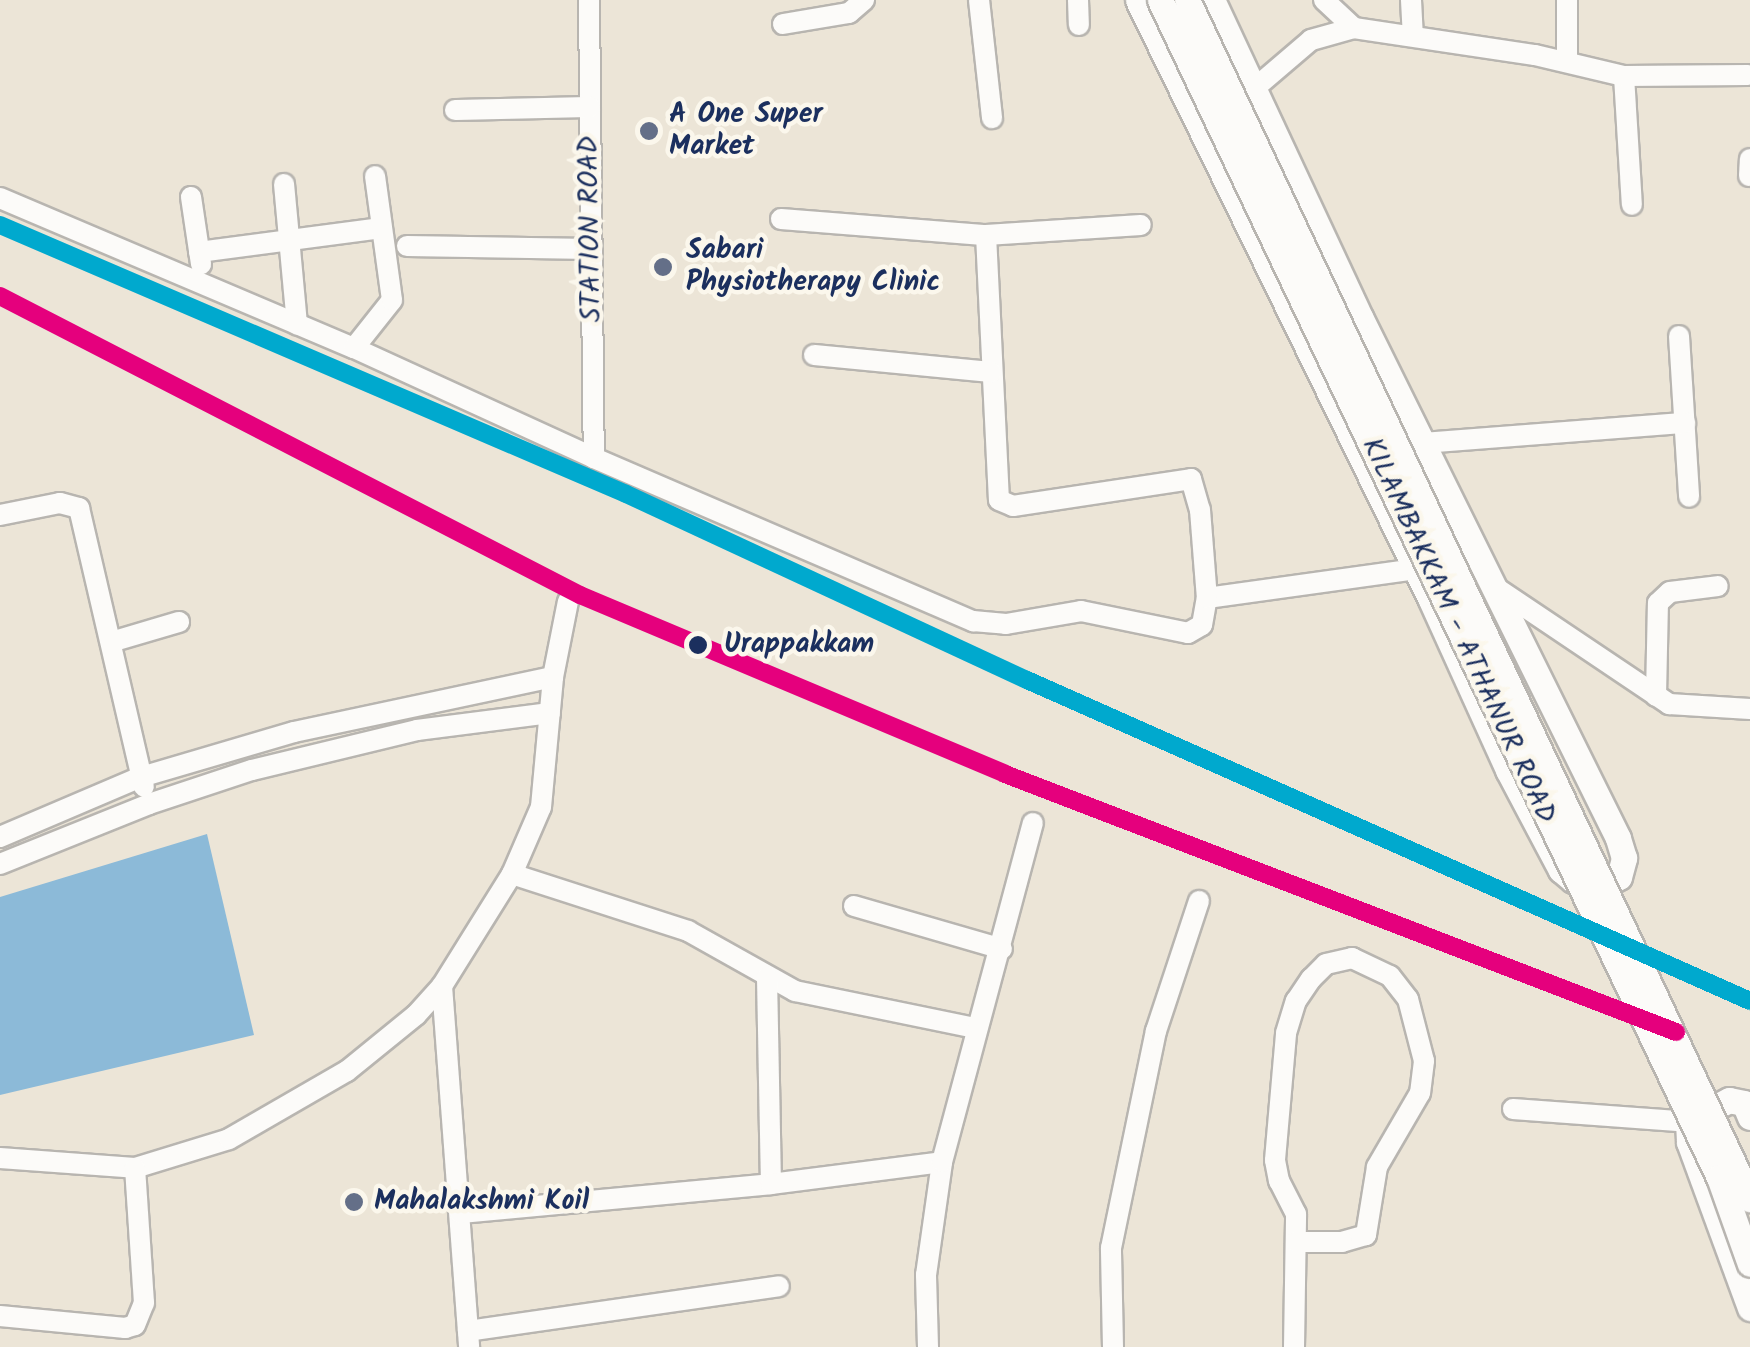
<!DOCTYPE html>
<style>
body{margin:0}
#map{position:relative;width:1750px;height:1347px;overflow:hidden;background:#ece5d7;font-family:Kalam,sans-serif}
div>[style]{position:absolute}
.water>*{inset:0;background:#8cbad8}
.roads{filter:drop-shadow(2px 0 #b8b5b0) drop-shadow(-2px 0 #b8b5b0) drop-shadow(0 2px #b8b5b0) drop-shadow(0 -2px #b8b5b0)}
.minor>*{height:20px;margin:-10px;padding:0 10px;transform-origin:10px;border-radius:10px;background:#fcfbf9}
.tertiary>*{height:25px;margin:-12.5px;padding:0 12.5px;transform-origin:12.5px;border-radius:12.5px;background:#fcfbf9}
.rail>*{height:6px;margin-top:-3px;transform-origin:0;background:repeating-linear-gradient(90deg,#b6b8bb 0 15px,transparent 0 23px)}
.bridges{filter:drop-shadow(2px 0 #b8b5b0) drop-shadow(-2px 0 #b8b5b0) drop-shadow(0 2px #b8b5b0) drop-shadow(0 -2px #b8b5b0)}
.tertiary-bridge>*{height:25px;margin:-12.5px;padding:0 12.5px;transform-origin:12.5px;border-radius:12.5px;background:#fcfbf9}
.rail-1>*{height:18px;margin:-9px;padding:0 9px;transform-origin:9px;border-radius:9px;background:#00a9ce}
.rail-2>*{height:18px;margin:-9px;padding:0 9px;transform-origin:9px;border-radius:9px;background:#e5007d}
.dots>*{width:28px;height:28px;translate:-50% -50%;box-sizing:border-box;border:5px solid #fbf7ec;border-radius:50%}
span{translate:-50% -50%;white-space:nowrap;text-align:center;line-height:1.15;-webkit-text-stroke:9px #fbf7ec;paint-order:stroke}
.poi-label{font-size:28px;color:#1b2f5e;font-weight:700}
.left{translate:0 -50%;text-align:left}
.street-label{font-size:28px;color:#1b2f5e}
.stop-label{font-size:28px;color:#1b2f5e;font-weight:700}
</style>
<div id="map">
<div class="water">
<div style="clip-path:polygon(207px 834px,254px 1035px,0 1095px,0 897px)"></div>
</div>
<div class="roads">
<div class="minor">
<div style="left:589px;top:0;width:458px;rotate:89.4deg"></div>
<div style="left:979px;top:0;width:119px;rotate:83.7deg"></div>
<div style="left:1078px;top:0;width:25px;rotate:88deg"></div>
<div style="left:1324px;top:0;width:41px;rotate:43deg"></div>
<div style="left:1411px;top:0;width:35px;rotate:87deg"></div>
<div style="left:783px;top:24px;width:67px;rotate:-9.5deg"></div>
<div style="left:849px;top:13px;width:20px;rotate:-41deg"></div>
<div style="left:1567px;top:62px;width:62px;rotate:-90deg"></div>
<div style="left:1624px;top:76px;width:129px;rotate:86.5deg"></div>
<div style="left:1256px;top:87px;width:72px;rotate:-40.5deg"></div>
<div style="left:1311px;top:40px;width:45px;rotate:-15.6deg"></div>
<div style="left:1354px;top:28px;width:183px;rotate:8.5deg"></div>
<div style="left:1535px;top:55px;width:91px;rotate:13.3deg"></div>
<div style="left:1624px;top:76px;width:124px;rotate:-0.5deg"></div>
<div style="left:455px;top:110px;width:135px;rotate:-1.3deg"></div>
<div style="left:1749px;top:176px;width:17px;rotate:-87deg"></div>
<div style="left:284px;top:184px;width:141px;rotate:84.7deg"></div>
<div style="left:191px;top:197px;width:68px;rotate:81.5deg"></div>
<div style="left:0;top:198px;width:384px;rotate:23deg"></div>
<div style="left:354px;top:348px;width:264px;rotate:24.6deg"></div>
<div style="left:594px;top:458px;width:413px;rotate:23.3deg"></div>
<div style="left:973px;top:621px;width:33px;rotate:5deg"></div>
<div style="left:1006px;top:624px;width:76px;rotate:-9.8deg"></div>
<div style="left:1081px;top:611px;width:109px;rotate:11.6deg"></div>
<div style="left:1188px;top:633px;width:16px;rotate:-30deg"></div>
<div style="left:1202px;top:625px;width:27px;rotate:-80deg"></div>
<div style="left:1207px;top:598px;width:211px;rotate:-7.9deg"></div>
<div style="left:1416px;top:569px;width:12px;rotate:14deg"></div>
<div style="left:781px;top:219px;width:206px;rotate:4.5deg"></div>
<div style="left:986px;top:235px;width:155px;rotate:-3.7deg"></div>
<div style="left:986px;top:235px;width:265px;rotate:87.2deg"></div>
<div style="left:999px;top:500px;width:15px;rotate:23deg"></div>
<div style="left:1013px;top:506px;width:180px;rotate:-8.6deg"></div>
<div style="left:1191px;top:479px;width:32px;rotate:74deg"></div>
<div style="left:1200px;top:510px;width:88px;rotate:85.5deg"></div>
<div style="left:407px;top:246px;width:184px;rotate:0.9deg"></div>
<div style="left:199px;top:252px;width:184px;rotate:-7.5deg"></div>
<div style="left:1679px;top:336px;width:161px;rotate:86.4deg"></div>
<div style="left:354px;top:348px;width:61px;rotate:-51.6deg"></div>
<div style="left:392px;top:300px;width:125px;rotate:-97.8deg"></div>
<div style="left:814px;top:355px;width:178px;rotate:5.5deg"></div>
<div style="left:1423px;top:443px;width:263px;rotate:-4.4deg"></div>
<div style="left:0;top:515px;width:61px;rotate:-11.3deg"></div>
<div style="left:60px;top:503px;width:20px;rotate:15deg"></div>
<div style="left:79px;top:508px;width:286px;rotate:76.9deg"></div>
<div style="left:1495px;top:587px;width:210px;rotate:33.9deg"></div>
<div style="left:1669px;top:704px;width:81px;rotate:3.5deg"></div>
<div style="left:111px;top:642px;width:71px;rotate:-16.4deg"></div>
<div style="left:1656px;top:696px;width:93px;rotate:-88.8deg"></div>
<div style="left:1658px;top:603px;width:16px;rotate:-43deg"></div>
<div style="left:1670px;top:592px;width:48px;rotate:-7.1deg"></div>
<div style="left:0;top:837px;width:153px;rotate:-23.1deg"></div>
<div style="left:141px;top:777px;width:159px;rotate:-16.4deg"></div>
<div style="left:294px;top:732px;width:265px;rotate:-12deg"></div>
<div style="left:0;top:864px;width:161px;rotate:-21.9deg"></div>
<div style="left:149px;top:804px;width:108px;rotate:-18.3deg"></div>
<div style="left:252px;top:770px;width:170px;rotate:-13.6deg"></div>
<div style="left:417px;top:730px;width:134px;rotate:-7.3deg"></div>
<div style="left:512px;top:874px;width:185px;rotate:17.9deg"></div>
<div style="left:688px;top:931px;width:123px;rotate:29.3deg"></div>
<div style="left:795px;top:991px;width:185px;rotate:11.6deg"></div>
<div style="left:854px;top:906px;width:154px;rotate:16.2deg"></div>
<div style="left:767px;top:977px;width:207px;rotate:88.9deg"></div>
<div style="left:442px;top:986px;width:362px;rotate:85.7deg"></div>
<div style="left:1513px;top:1109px;width:175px;rotate:4.2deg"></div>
<div style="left:0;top:1158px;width:135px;rotate:4.2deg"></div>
<div style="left:135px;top:1168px;width:98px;rotate:-17.1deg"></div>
<div style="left:229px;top:1139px;width:136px;rotate:-30deg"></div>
<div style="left:347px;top:1071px;width:89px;rotate:-39.1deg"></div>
<div style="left:416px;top:1015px;width:39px;rotate:-48deg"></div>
<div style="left:442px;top:986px;width:132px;rotate:-58deg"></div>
<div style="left:512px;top:874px;width:73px;rotate:-66.6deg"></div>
<div style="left:541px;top:807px;width:131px;rotate:-84.7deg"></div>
<div style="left:553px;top:677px;width:77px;rotate:-78.8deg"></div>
<div style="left:460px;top:1213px;width:312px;rotate:-5.3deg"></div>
<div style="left:771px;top:1184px;width:172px;rotate:-7.3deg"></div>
<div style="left:0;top:1316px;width:126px;rotate:5.5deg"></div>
<div style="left:125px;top:1328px;width:10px;rotate:-17deg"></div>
<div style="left:135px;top:1325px;width:24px;rotate:-68deg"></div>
<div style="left:144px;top:1303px;width:135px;rotate:-93.8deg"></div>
<div style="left:468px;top:1331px;width:314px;rotate:-8.2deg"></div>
<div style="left:928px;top:1347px;width:72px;rotate:-91.6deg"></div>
<div style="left:926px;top:1275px;width:114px;rotate:-81.9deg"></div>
<div style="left:942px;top:1162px;width:351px;rotate:-75deg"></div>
<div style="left:1113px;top:1347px;width:99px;rotate:-91.2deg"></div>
<div style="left:1111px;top:1248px;width:222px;rotate:-78.3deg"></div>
<div style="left:1156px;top:1031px;width:137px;rotate:-71.7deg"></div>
<div style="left:1294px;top:1347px;width:133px;rotate:-89.1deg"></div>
<div style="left:1296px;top:1214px;width:37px;rotate:-117deg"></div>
<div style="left:1279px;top:1181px;width:21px;rotate:-101deg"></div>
<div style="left:1275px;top:1160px;width:127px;rotate:-85deg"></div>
<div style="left:1286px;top:1033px;width:34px;rotate:-73deg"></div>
<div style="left:1296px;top:1001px;width:27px;rotate:-56deg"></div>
<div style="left:1311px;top:979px;width:21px;rotate:-45deg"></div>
<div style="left:1326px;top:964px;width:27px;rotate:-13deg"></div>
<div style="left:1352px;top:958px;width:42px;rotate:25.3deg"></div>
<div style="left:1390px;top:976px;width:29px;rotate:52deg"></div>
<div style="left:1408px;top:999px;width:64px;rotate:75.5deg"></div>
<div style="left:1424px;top:1061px;width:32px;rotate:97deg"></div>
<div style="left:1420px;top:1093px;width:86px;rotate:120.2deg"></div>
<div style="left:1377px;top:1167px;width:69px;rotate:99.2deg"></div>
<div style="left:1366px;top:1235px;width:25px;rotate:164deg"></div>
<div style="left:1342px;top:1242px;width:46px;rotate:180deg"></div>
</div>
<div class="tertiary">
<div style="left:1138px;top:0;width:668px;rotate:63.97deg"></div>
<div style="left:1431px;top:600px;width:187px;rotate:65.6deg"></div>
<div style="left:1508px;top:770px;width:113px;rotate:62.1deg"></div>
<div style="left:1561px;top:870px;width:16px;rotate:40deg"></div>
<div style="left:1573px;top:880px;width:32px;rotate:9deg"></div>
<div style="left:1605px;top:885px;width:16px;rotate:-30deg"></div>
<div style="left:1619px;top:877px;width:20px;rotate:-75deg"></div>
<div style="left:1624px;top:858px;width:21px;rotate:-107deg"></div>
<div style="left:1618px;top:838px;width:581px;rotate:-116.34deg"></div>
<div style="left:1360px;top:317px;width:350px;rotate:-115deg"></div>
<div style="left:1750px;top:1117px;width:15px;rotate:-113deg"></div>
<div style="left:1744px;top:1103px;width:15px;rotate:-169deg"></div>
<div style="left:1729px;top:1100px;width:47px;rotate:151.8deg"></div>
<div style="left:1688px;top:1122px;width:20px;rotate:87deg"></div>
<div style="left:1689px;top:1142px;width:177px;rotate:69.8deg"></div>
</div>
</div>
<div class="rail">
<div style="left:0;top:225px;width:681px;rotate:23.25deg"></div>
<div style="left:626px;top:494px;width:442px;rotate:24.9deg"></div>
<div style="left:1027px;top:680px;width:791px;rotate:23.94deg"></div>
</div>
<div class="bridges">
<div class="tertiary-bridge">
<div style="left:1160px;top:0;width:1303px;rotate:64.6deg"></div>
<div style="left:1719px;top:1177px;width:92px;rotate:70.4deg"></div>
<div style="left:1187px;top:0;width:1325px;rotate:64.85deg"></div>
</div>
</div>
<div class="rail-1">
<div style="left:0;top:225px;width:681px;rotate:23.25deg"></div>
<div style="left:626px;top:494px;width:442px;rotate:24.9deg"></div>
<div style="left:1027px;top:680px;width:791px;rotate:23.94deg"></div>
</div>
<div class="rail-2">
<div style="left:0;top:296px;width:653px;rotate:27.27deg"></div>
<div style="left:580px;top:595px;width:461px;rotate:22.8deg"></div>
<div style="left:1005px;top:774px;width:719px;rotate:21.03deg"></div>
</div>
<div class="dots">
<div style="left:649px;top:131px;background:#646f88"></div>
<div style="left:663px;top:267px;background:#646f88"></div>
<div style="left:698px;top:645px;background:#1b2f5e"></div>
<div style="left:354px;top:1202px;background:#646f88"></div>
</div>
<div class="poi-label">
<span class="left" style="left:669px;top:131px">A One Super<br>Market</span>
<span class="left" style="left:686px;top:267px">Sabari<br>Physiotherapy Clinic</span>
<span class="left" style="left:374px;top:1202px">Mahalakshmi Koil</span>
</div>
<div class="street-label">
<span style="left:591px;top:229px;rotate:-91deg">STATION ROAD</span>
<span style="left:1458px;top:631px;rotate:65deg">KILAMBAKKAM - ATHANUR ROAD</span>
</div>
<div class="stop-label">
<span class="left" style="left:724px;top:645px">Urappakkam</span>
</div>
</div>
